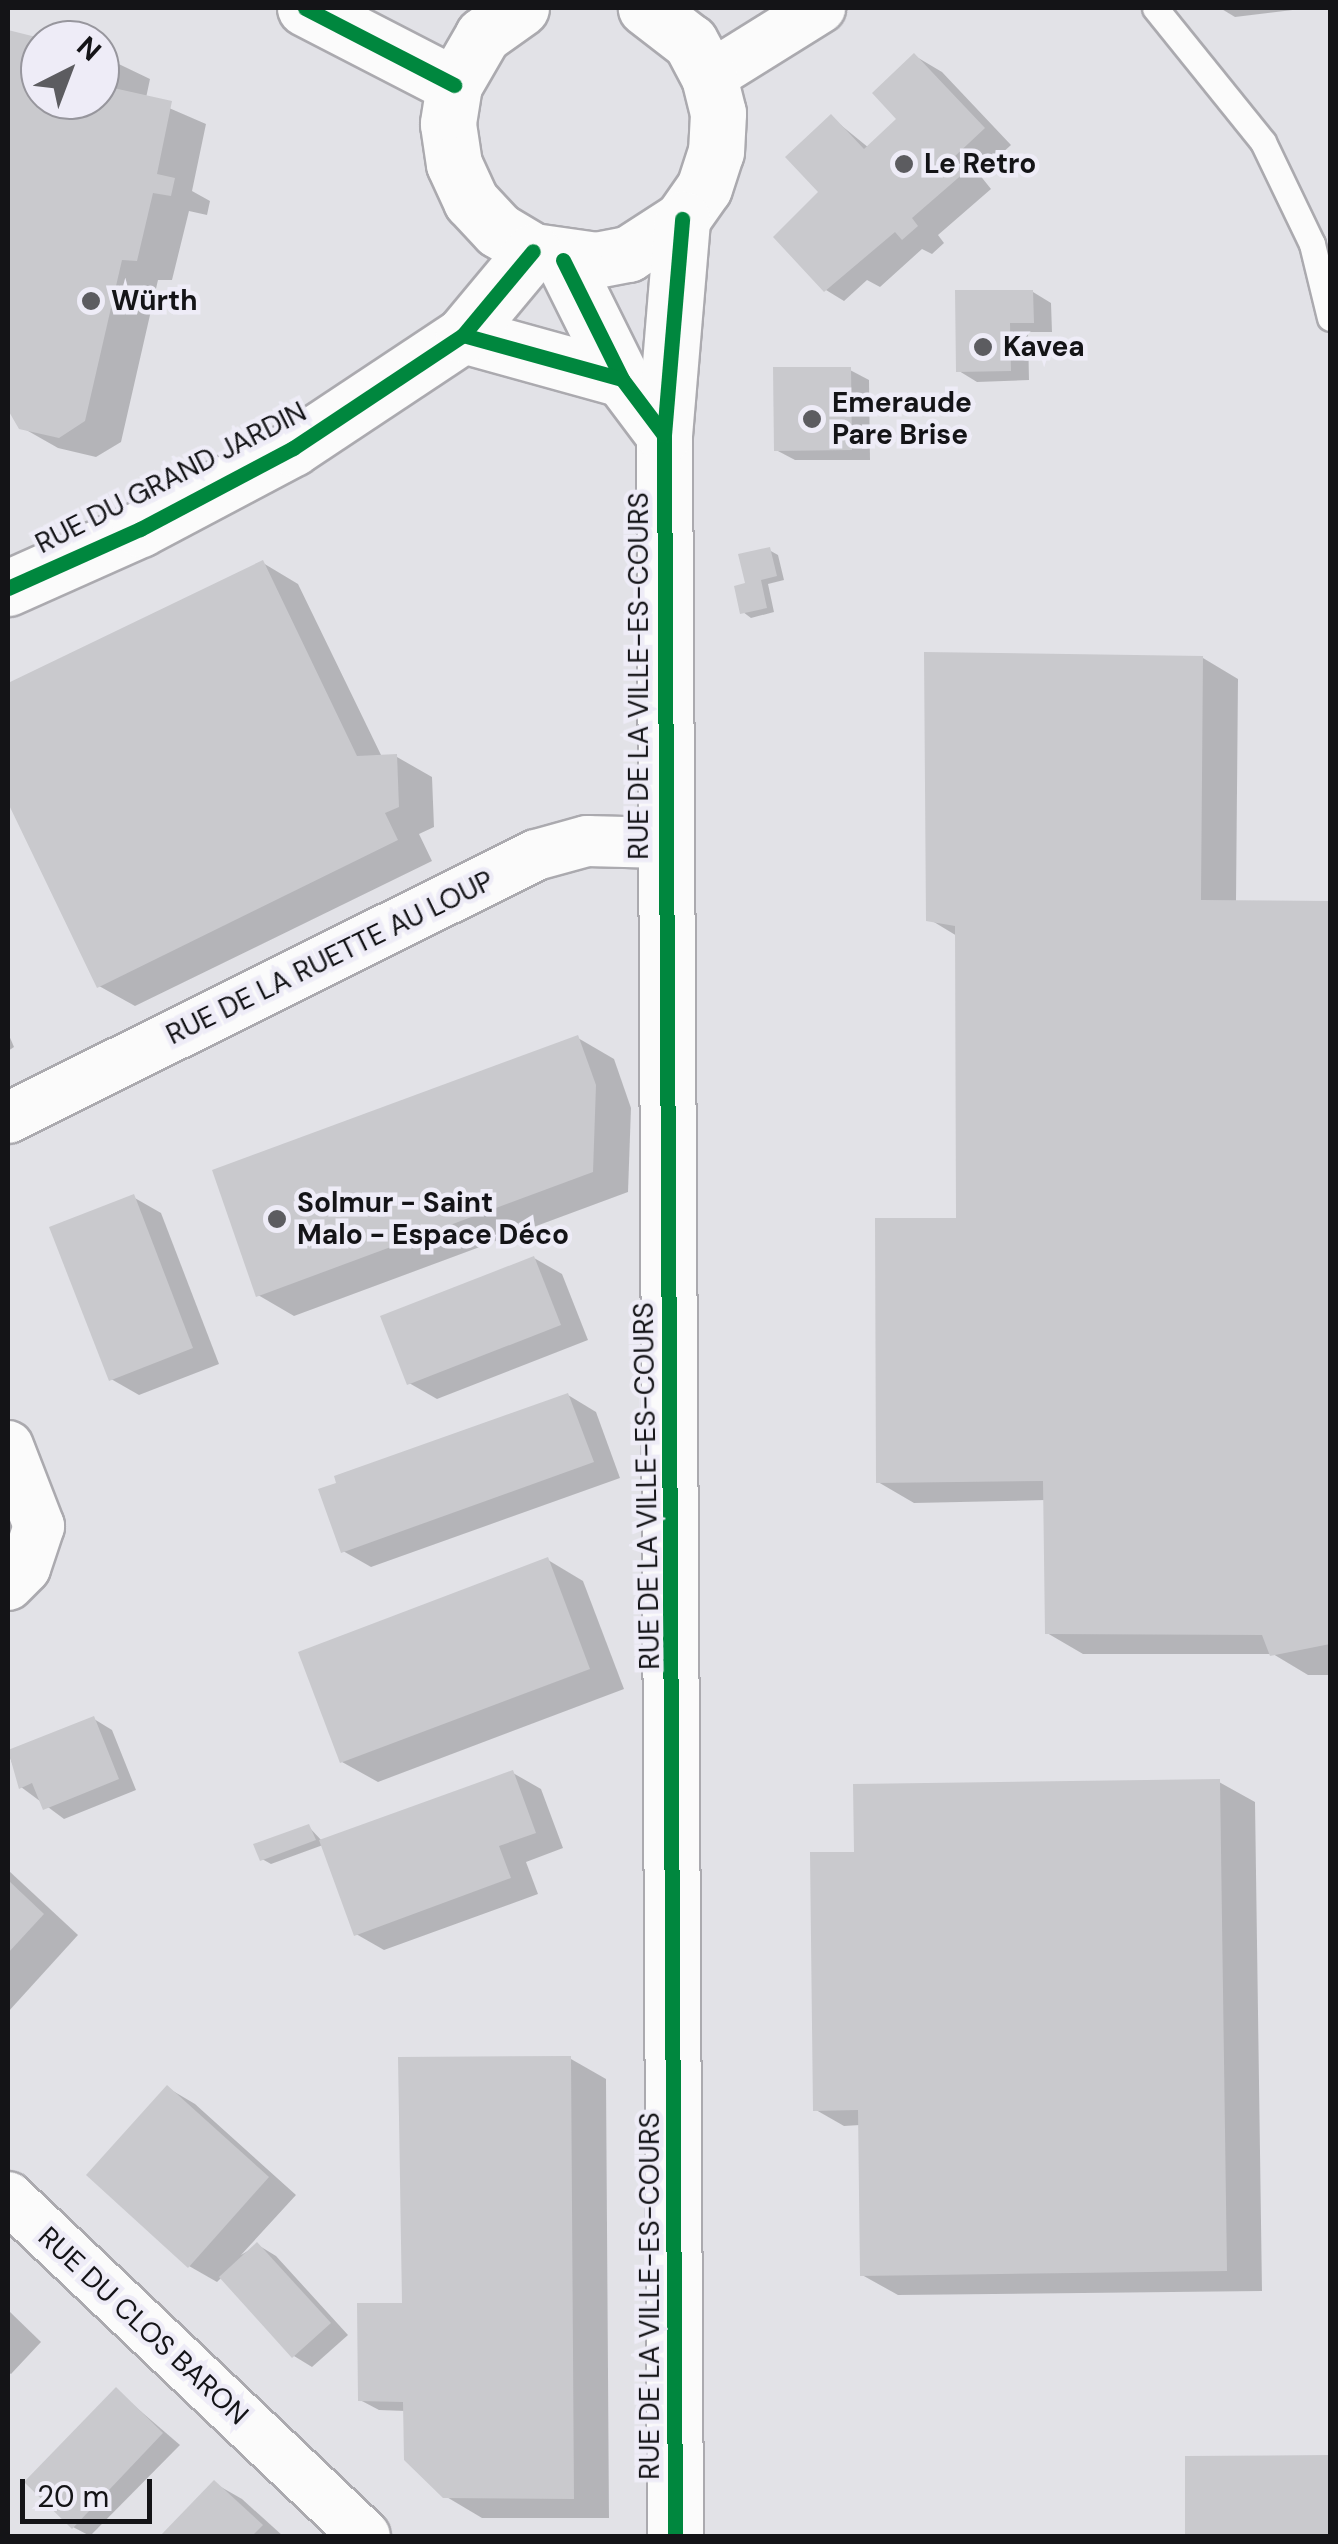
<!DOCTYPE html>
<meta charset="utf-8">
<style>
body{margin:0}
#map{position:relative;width:1338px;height:2544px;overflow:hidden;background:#e2e2e7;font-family:"DM Sans",sans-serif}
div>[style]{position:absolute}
.shadow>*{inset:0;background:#0003}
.building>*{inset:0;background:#c9c9cd}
.roads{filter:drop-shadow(2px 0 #abaaaf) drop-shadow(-2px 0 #abaaaf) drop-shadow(0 2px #abaaaf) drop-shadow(0 -2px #abaaaf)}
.service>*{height:25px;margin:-12.5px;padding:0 12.5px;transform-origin:12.5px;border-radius:12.5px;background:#fbfbfb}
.minor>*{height:50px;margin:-25px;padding:0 25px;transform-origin:25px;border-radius:25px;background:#fbfbfb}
.tertiary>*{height:55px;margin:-27.5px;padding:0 27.5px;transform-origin:27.5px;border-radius:27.5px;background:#fbfbfb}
.cycleway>*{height:15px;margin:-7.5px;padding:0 7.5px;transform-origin:7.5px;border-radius:7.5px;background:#00873e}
.dots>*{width:28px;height:28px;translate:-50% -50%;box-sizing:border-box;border:5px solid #eeecf7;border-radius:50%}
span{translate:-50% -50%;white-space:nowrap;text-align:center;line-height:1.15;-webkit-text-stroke:9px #eeecf7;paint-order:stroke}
.poi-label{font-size:28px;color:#141417;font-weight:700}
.left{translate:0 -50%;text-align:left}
.street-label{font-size:28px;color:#141417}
.frame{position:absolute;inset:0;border:10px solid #141417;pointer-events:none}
.north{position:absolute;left:20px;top:20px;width:100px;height:100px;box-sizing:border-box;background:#eeecf7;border:2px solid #97969d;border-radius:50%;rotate:42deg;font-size:28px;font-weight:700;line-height:40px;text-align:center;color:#141417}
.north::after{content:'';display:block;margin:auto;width:35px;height:45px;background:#5c5c60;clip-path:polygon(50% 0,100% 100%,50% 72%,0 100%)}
.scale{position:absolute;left:20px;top:2479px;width:132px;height:45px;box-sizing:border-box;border:5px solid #141417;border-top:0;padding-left:12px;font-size:30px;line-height:35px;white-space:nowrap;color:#141417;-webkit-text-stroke:8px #eeecf7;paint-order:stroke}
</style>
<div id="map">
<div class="shadow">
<div style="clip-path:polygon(1220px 8px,1309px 8px,1235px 17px)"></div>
<div style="clip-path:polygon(8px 32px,40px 40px,40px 100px,100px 100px,100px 55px,150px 79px,146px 98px,206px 124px,192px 191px,210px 201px,207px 215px,189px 211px,172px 280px,158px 280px,121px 442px,96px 457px,58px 448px,21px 427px,8px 405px)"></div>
<div style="clip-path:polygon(915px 56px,942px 72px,1011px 145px,979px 174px,991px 189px,938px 235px,944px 243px,932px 254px,922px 249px,880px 287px,867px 280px,844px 301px,826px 290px,822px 192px,831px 117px,869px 148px,900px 120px)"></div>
<div style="clip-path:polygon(1033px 292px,1051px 303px,1052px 332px,1028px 332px,1029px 380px,977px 382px,959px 371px)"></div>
<div style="clip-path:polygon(850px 370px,869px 380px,870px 460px,795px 460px,776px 450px)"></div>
<div style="clip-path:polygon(769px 550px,778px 555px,784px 580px,768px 584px,774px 612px,751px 618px,743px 612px,748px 585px)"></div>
<div style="clip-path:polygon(263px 563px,298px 584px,382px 757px,397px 757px,432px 777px,434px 827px,419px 834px,432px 861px,135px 1006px,99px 986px,8px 797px,8px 686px)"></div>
<div style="clip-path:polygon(1203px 658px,1238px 679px,1236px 903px,1330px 903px,1330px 1675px,1308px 1675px,1273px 1654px,1083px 1654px,1047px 1633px,1046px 1500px,914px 1503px,878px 1482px,959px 1220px,957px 936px,929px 919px)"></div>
<div style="clip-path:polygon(8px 1033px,14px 1047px,8px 1051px)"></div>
<div style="clip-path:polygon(578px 1038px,614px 1059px,631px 1108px,628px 1192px,294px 1316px,258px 1295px)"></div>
<div style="clip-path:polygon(133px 1197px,161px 1213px,219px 1364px,139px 1395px,111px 1379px)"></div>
<div style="clip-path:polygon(534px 1258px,562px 1274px,588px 1340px,437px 1399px,409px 1383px)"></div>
<div style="clip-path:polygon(568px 1395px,596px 1412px,620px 1478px,371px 1567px,343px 1551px)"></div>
<div style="clip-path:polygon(548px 1560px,583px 1581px,624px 1689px,378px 1782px,342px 1762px)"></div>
<div style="clip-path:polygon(94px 1719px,112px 1730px,136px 1790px,64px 1819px,21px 1787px,8px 1752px)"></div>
<div style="clip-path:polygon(513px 1773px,541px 1789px,563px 1848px,526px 1862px,538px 1894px,384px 1950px,356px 1934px,323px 1845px,271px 1864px,262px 1859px,309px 1827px,322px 1841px)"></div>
<div style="clip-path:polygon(1219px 1782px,1255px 1802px,1262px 2291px,898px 2295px,862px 2275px,860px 2125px,844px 2126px,816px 2110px)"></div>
<div style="clip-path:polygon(8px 1870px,78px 1935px,8px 2012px)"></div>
<div style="clip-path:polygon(571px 2059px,606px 2079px,609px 2518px,482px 2518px,445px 2496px,406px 2411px,379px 2410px,360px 2400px,401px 2305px)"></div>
<div style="clip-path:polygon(168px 2088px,195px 2104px,296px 2195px,241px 2255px,258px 2245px,276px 2256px,348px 2335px,312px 2367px,294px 2356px,222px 2277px,217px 2282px,189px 2266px)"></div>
<div style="clip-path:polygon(8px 2310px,41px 2342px,11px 2374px,8px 2372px)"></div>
<div style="clip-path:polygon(116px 2390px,180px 2445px,90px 2536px,73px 2527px)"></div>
<div style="clip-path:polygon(1330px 2457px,1330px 2536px,1188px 2536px,1187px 2459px)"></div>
<div style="clip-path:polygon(214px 2483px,242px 2499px,283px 2536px,164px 2536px)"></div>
</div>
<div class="building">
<div style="clip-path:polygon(8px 30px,40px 38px,40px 100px,100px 100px,100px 53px,115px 56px,109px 87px,172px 101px,157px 174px,175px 178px,171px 196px,153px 193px,137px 261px,122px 260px,85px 421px,59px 438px,19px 429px,8px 410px)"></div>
<div style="clip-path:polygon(914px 53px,985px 128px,953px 158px,965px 172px,912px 218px,918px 226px,902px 240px,895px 232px,824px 292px,773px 237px,818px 192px,785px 157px,831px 114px,864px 149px,896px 119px,872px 93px)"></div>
<div style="clip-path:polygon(955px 290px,1033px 290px,1034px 323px,1010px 323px,1011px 371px,956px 372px)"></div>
<div style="clip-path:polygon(773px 367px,851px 367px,852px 450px,774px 451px)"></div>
<div style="clip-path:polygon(770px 547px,777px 576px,761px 580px,767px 608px,740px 614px,734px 586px,745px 583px,738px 554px)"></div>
<div style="clip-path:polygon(263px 560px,357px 756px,397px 754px,399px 807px,385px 813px,398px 840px,97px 988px,8px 803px,8px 683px)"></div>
<div style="clip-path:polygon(924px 652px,1203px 656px,1201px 900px,1330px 901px,1330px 1644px,1270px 1656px,1262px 1635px,1045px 1634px,1043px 1481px,876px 1483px,875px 1218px,956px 1218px,955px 926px,926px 921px)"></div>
<div style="clip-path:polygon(578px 1035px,596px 1085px,593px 1172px,256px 1297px,212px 1170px)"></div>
<div style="clip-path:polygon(134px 1194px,193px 1348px,109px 1381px,49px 1227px)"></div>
<div style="clip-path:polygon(534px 1256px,561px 1325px,407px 1385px,380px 1316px)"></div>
<div style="clip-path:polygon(568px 1393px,594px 1462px,341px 1553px,318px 1489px,336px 1483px,334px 1476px)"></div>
<div style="clip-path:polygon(548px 1557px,590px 1669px,340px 1763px,298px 1652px)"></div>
<div style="clip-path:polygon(94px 1716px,119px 1779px,43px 1810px,32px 1783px,19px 1789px,8px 1750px)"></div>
<div style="clip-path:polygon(513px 1770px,536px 1833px,499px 1846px,511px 1878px,354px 1936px,319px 1840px)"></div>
<div style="clip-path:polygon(1220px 1779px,1227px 2271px,860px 2276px,858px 2110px,813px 2111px,810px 1852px,854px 1852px,853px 1784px)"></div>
<div style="clip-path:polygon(309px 1824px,316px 1840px,260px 1861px,253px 1844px)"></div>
<div style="clip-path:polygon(8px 1880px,44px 1914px,8px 1953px)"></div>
<div style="clip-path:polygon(571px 2056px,574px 2499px,443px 2498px,404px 2460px,403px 2402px,358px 2401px,357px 2303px,402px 2303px,398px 2057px)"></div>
<div style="clip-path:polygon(167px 2085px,269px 2177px,188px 2268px,86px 2175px)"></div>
<div style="clip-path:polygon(257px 2242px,331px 2323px,292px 2358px,219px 2277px)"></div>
<div style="clip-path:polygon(116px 2387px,163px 2433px,72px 2529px,24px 2482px)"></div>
<div style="clip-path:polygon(1330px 2455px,1330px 2536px,1185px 2536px,1185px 2456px)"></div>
<div style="clip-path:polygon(214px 2480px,263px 2525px,252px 2536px,160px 2536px)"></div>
</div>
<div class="roads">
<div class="service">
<div style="left:1155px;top:8px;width:172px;rotate:51.1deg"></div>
<div style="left:1263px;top:142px;width:113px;rotate:64.3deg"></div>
<div style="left:1312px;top:244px;width:76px;rotate:76.3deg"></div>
</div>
<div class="minor">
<div style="left:709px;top:77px;width:131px;rotate:-31.9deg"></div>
<div style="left:8px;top:1118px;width:590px;rotate:-26.48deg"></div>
<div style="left:536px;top:855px;width:53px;rotate:-15.4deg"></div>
<div style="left:587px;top:841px;width:76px;rotate:1.5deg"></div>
<div style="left:8px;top:1446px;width:86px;rotate:68.8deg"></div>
<div style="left:39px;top:1526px;width:44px;rotate:108.4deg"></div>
<div style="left:25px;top:1568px;width:24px;rotate:135deg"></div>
<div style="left:8px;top:2197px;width:492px;rotate:43.5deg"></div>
</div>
<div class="tertiary">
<div style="left:305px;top:8px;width:168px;rotate:27.3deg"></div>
<div style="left:521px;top:8px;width:47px;rotate:144.6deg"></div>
<div style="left:483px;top:35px;width:58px;rotate:120.1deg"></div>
<div style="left:454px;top:85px;width:39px;rotate:99deg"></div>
<div style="left:448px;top:124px;width:40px;rotate:81.5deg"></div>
<div style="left:454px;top:164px;width:41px;rotate:65.3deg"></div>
<div style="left:471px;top:201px;width:40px;rotate:47deg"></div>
<div style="left:498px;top:230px;width:41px;rotate:31deg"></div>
<div style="left:533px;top:251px;width:64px;rotate:8.1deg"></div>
<div style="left:596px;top:260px;width:33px;rotate:-11deg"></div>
<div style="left:628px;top:254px;width:64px;rotate:-32.9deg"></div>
<div style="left:682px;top:219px;width:38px;rotate:-55deg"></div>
<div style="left:704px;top:188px;width:38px;rotate:-72deg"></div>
<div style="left:716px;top:152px;width:39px;rotate:-87deg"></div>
<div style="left:718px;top:113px;width:37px;rotate:-104deg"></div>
<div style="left:709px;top:77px;width:40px;rotate:-118deg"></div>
<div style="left:690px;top:42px;width:56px;rotate:-142.3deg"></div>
<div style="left:563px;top:260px;width:133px;rotate:63.6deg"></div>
<div style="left:622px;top:379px;width:70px;rotate:53.1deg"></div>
<div style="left:463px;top:335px;width:165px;rotate:15.5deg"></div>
<div style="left:8px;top:588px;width:145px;rotate:-24.1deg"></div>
<div style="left:140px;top:529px;width:173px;rotate:-27.9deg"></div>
<div style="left:293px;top:448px;width:204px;rotate:-33.6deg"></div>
<div style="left:463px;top:335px;width:109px;rotate:-50.2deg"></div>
<div style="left:675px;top:2536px;width:2101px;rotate:-90.3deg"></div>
<div style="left:664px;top:435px;width:217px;rotate:-85.2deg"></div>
</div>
</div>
<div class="cycleway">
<div style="left:305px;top:8px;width:168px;rotate:27.3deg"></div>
<div style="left:563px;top:260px;width:133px;rotate:63.6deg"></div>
<div style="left:622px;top:379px;width:70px;rotate:53.1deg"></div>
<div style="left:463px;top:335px;width:165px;rotate:15.5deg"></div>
<div style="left:8px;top:588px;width:145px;rotate:-24.1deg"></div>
<div style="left:140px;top:529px;width:173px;rotate:-27.9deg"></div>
<div style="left:293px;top:448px;width:204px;rotate:-33.6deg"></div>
<div style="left:463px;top:335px;width:109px;rotate:-50.2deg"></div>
<div style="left:675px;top:2536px;width:2101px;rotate:-90.3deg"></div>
<div style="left:664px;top:435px;width:217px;rotate:-85.2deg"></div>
</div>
<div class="dots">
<div style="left:904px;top:164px;background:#5c5c60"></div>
<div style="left:91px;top:301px;background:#5c5c60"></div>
<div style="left:983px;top:347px;background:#5c5c60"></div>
<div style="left:812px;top:419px;background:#5c5c60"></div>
<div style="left:277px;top:1219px;background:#5c5c60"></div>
</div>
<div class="poi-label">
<span class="left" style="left:924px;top:164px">Le Retro</span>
<span class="left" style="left:111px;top:301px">Würth</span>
<span class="left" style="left:1003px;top:347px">Kavea</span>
<span class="left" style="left:832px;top:419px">Emeraude<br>Pare Brise</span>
<span class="left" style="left:297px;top:1219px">Solmur - Saint<br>Malo - Espace Déco</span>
</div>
<div class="street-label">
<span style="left:171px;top:478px;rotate:-27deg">RUE DU GRAND JARDIN</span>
<span style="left:639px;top:676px;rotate:-90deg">RUE DE LA VILLE-ES-COURS</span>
<span style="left:330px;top:958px;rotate:-26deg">RUE DE LA RUETTE AU LOUP</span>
<span style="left:647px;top:1486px;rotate:-91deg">RUE DE LA VILLE-ES-COURS</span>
<span style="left:650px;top:2296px;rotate:-90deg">RUE DE LA VILLE-ES-COURS</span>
<span style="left:143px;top:2326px;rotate:43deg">RUE DU CLOS BARON</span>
</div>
<div class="frame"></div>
<div class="north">N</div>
<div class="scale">20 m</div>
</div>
